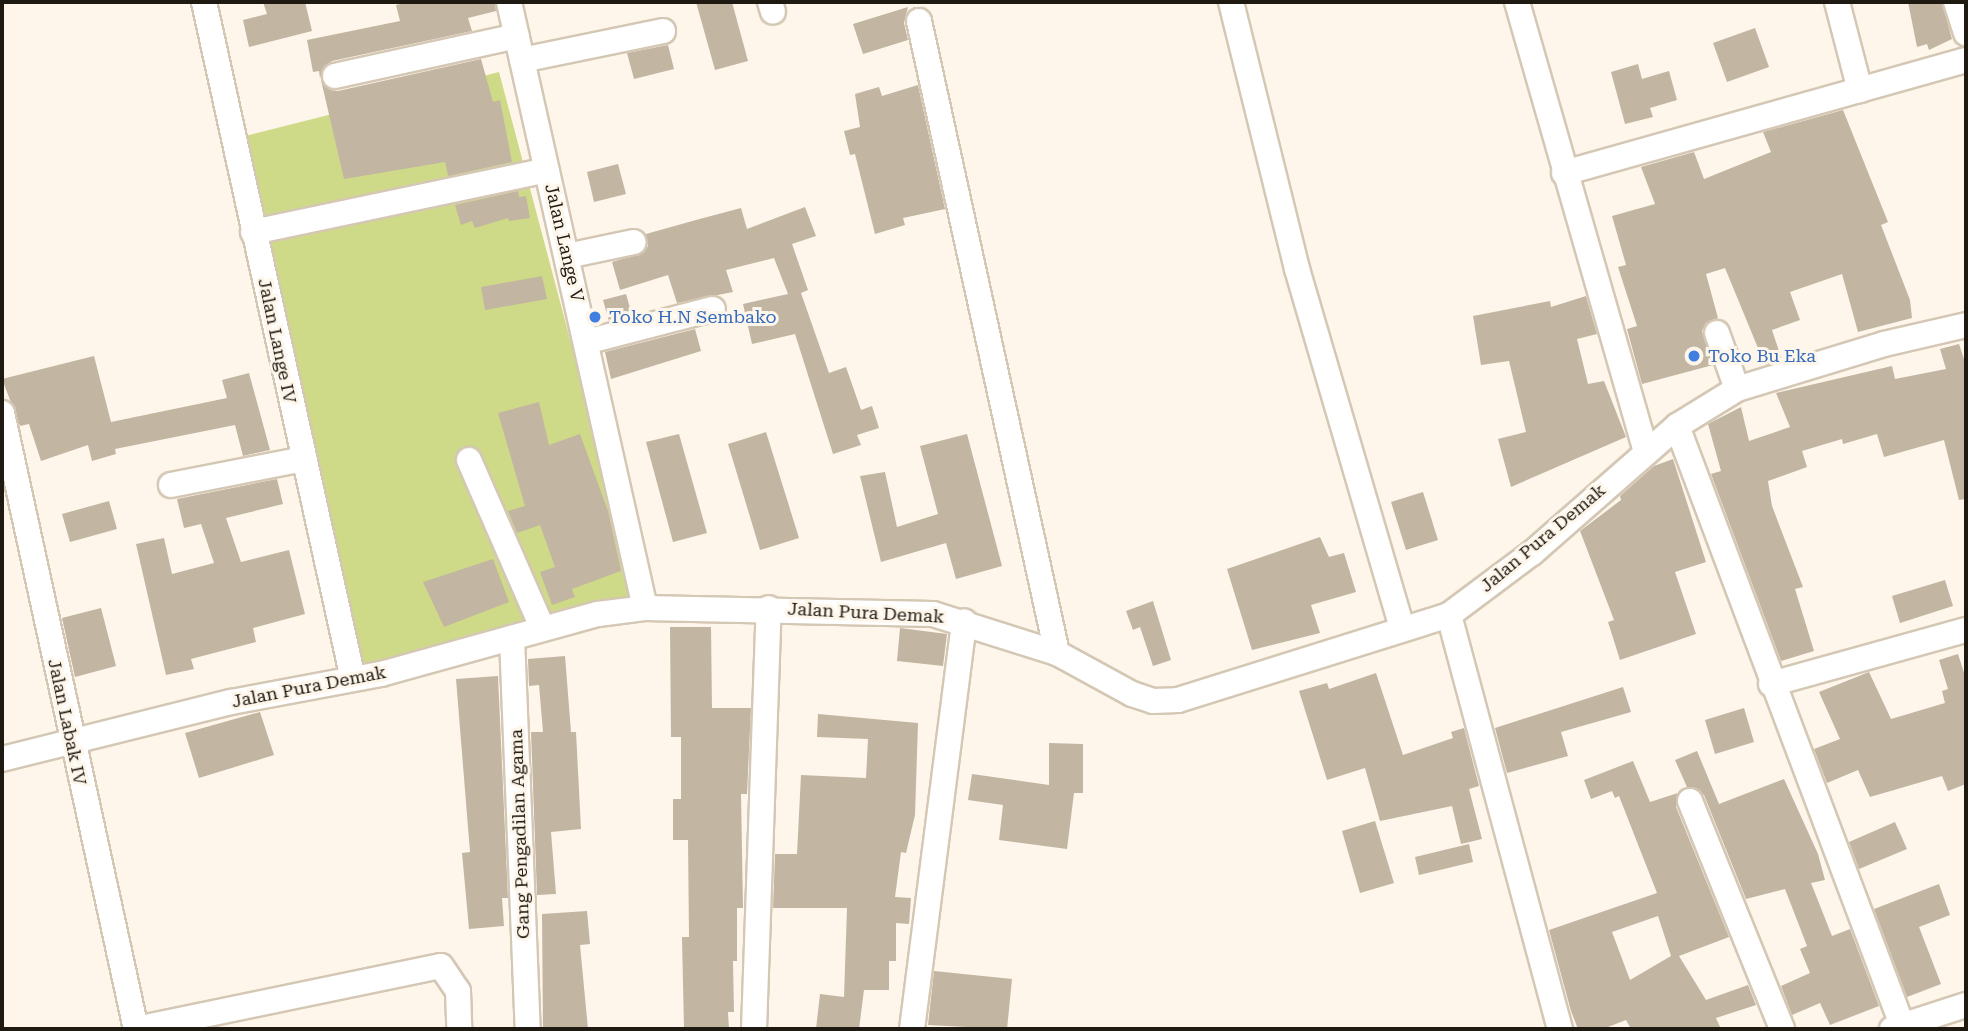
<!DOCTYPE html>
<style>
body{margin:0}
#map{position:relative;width:1968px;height:1031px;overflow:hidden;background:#fef6ea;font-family:"Roboto Serif",serif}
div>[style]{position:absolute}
.green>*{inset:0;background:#ceda88}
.building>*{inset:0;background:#c2b5a2}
.roads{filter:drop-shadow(2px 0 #d4c7b4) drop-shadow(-2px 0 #d4c7b4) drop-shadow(0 2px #d4c7b4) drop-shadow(0 -2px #d4c7b4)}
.minor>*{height:24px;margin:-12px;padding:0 12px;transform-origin:12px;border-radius:12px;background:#fff}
.dots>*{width:19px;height:19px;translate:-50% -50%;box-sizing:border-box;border:4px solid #fef6ea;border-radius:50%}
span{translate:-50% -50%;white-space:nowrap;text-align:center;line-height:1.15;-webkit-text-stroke:6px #fef6ea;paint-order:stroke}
.street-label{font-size:18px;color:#1e1a12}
.shop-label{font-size:18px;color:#366cbe}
.left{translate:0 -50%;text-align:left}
.frame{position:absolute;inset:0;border:4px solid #1e1a12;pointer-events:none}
</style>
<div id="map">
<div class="green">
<div style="clip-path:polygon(499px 72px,638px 595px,362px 673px,241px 137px)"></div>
</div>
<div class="building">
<div style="clip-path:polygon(263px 2px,305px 2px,312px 31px,249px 47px,243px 20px,267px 14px)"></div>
<div style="clip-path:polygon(409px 2px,495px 2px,496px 11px,468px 18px,472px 31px,332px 61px,325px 66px,320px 78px,319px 71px,313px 72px,307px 40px,400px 21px,396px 5px)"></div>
<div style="clip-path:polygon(696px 2px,732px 2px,748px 61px,715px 70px)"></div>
<div style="clip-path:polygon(1908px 2px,1942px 2px,1952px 39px,1929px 50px,1927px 44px,1917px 47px)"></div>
<div style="clip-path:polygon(908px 7px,904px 23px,908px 40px,863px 54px,853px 24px)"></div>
<div style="clip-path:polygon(1755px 28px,1769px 67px,1727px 82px,1713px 43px)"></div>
<div style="clip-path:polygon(668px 45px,674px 69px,634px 79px,627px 53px)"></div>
<div style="clip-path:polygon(481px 59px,493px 102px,500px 100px,512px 162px,448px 176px,445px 162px,344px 179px,321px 80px,330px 90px,338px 91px)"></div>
<div style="clip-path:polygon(1638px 64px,1642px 79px,1669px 71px,1677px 100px,1650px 108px,1653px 117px,1625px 124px,1611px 72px)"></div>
<div style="clip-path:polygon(918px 85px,945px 209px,903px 218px,905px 225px,875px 234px,855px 154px,850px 155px,844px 131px,860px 127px,855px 94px,879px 87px,882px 96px)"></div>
<div style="clip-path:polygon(1843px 110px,1888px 222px,1881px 225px,1910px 300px,1912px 318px,1858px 332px,1842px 274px,1790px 292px,1800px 320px,1772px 330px,1782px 360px,1765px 365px,1725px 268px,1706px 274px,1718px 318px,1706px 323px,1702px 331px,1713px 365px,1642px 384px,1627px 329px,1637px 326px,1618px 267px,1626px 265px,1612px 216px,1655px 204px,1641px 167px,1694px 152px,1704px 179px,1771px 152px,1763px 132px)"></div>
<div style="clip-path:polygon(618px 164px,626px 194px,594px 202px,587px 172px)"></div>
<div style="clip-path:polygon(518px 191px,519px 197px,526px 196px,530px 218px,509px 221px,508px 218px,475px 228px,472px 221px,461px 225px,455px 205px)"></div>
<div style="clip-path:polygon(805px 207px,816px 236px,792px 244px,808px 290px,801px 293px,829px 373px,846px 367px,861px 410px,872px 406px,879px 428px,857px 435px,861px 445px,833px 454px,795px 334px,752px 344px,743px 304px,788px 294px,774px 258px,726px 270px,733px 292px,677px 303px,668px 275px,620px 290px,612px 262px,643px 253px,648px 246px,646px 234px,696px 220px,741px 208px,747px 229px)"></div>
<div style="clip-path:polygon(542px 276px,547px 299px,485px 310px,481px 287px)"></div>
<div style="clip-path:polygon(626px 294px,632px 315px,609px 321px,603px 300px)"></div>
<div style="clip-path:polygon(1586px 296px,1597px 334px,1577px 339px,1588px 384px,1604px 381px,1626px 437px,1511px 487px,1498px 439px,1526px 432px,1509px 361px,1481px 365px,1473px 316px,1550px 301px,1551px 307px)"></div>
<div style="clip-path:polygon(695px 329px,701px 351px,611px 379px,605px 352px)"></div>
<div style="clip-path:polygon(1959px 344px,1966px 365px,1966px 499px,1959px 500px,1944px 440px,1884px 457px,1877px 434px,1843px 444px,1842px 439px,1802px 451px,1807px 467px,1768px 481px,1772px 506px,1803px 587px,1795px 589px,1814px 651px,1781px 661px,1711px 474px,1721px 471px,1708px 424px,1741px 407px,1749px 441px,1790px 427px,1776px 393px,1892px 366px,1895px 379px,1946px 369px,1940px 349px)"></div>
<div style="clip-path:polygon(94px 356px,111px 422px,227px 398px,222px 380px,249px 373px,270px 450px,243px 456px,235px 425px,115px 449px,116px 454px,92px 461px,88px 445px,41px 461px,29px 424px,20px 426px,2px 379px)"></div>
<div style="clip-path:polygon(539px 402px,549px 445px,580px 434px,608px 511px,621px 571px,572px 589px,575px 597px,552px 605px,540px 572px,555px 567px,540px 525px,517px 533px,508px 511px,525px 506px,498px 413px)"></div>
<div style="clip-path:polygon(766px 432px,799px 538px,760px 550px,728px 444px)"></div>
<div style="clip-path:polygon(679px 434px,707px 533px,673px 542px,646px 442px)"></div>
<div style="clip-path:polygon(967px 434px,1002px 566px,956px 579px,946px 543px,881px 562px,860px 476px,885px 472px,897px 527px,938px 514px,920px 446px)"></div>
<div style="clip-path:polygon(1673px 459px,1706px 562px,1675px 572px,1696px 634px,1620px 660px,1608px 622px,1614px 620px,1580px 531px,1621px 500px,1620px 496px,1654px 466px)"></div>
<div style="clip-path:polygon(277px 479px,283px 504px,226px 518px,241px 562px,289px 550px,305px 614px,253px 628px,256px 642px,191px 659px,194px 669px,166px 675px,136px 544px,164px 538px,172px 574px,214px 563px,201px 524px,184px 528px,177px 499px)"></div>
<div style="clip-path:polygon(1423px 492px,1438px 540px,1406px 550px,1391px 502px)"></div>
<div style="clip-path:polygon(109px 501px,117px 529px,70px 542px,62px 514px)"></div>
<div style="clip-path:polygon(1320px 537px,1329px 557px,1344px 553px,1356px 592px,1311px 605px,1320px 633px,1252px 650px,1227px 569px)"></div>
<div style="clip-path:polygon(493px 559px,509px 602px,444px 627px,423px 582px)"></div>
<div style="clip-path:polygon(1945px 580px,1953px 606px,1900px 623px,1892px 596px)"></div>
<div style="clip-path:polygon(1153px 601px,1171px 660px,1153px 666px,1140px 627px,1133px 630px,1126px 611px)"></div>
<div style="clip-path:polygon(101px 608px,116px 666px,75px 677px,62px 618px)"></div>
<div style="clip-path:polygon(670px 627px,711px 627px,712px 708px,751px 708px,747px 794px,741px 794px,743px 908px,737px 908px,737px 961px,733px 961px,734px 1012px,728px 1012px,729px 1029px,684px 1029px,682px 937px,689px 937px,688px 840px,673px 840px,673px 799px,681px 799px,681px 737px,671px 737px)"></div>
<div style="clip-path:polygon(900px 628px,947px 634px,943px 666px,897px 661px)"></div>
<div style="clip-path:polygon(1958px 654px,1966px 679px,1966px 784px,1948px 791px,1942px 776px,1870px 797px,1858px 770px,1827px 783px,1814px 749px,1840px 739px,1819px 692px,1869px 672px,1891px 719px,1945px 703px,1942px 691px,1948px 689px,1939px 660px)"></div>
<div style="clip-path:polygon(565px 656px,571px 732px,576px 732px,581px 829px,551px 832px,556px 894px,537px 895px,531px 732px,543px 732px,539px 685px,529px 686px,528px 659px)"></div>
<div style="clip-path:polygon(1376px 673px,1403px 755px,1453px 738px,1451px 732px,1464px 728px,1479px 786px,1469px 789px,1482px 839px,1461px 844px,1452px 806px,1380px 821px,1365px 768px,1327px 780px,1299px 691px,1327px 683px,1329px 689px)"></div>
<div style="clip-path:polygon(498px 676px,508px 898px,502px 898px,504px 926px,469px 929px,462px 853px,470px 852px,456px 679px)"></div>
<div style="clip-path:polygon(1623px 687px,1631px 712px,1561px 732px,1568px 756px,1507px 773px,1495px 728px)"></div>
<div style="clip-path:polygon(1744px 708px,1754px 742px,1715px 754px,1705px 720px)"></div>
<div style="clip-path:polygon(260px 712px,274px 755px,199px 778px,185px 733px)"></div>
<div style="clip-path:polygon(818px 714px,918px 723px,915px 815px,906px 853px,901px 852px,895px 897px,911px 898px,909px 924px,896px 923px,896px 961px,889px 961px,889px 990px,864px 990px,859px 1029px,816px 1029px,820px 994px,844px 997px,847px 908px,773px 908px,775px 854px,797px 854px,801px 775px,866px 778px,868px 739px,817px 737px)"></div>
<div style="clip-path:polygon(1049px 743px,1083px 744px,1083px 793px,1074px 793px,1067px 849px,999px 840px,1003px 805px,968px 800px,972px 774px,1049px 785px)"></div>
<div style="clip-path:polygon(1697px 751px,1719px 804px,1784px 779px,1818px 854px,1825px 880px,1811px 883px,1832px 936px,1850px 929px,1879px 1006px,1830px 1025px,1820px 1003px,1792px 1015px,1781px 986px,1810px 973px,1800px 949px,1807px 946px,1785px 889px,1746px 899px,1704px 795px,1687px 787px,1675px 760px)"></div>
<div style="clip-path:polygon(evenodd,1633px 761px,1650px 802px,1678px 793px,1676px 807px,1729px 937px,1679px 956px,1706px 1000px,1748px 985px,1756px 1005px,1716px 1018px,1721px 1029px,1631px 1029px,1626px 1020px,1603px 1029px,1578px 1029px,1571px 1011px,1549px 930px,1657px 893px,1619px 796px,1615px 798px,1612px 791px,1591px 799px,1584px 780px,1633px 761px,1658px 916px,1671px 956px,1630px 980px,1612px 932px,1658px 916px)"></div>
<div style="clip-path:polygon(1375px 821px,1394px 883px,1360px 893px,1342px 831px)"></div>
<div style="clip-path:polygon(1895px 822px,1907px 849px,1859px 869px,1849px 842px)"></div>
<div style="clip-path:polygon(1469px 844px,1473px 862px,1419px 875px,1415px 857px)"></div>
<div style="clip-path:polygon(1939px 884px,1950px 915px,1919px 927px,1941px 984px,1907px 997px,1874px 909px)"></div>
<div style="clip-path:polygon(587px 911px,590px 944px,580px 945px,588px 1029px,543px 1029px,542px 914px)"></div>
<div style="clip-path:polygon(934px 971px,1012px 979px,1007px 1029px,928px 1025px)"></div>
</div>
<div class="roads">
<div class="minor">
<div style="left:204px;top:2px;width:693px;rotate:77.59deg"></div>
<div style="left:509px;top:2px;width:621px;rotate:77.35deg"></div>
<div style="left:770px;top:2px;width:10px;rotate:73deg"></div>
<div style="left:1231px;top:2px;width:275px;rotate:76.1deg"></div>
<div style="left:1297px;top:269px;width:375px;rotate:73.7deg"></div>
<div style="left:1517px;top:2px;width:467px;rotate:74deg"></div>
<div style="left:1837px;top:2px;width:91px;rotate:75.4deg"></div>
<div style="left:1956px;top:2px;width:33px;rotate:72deg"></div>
<div style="left:919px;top:21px;width:647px;rotate:77.68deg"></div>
<div style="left:522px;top:60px;width:144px;rotate:-11.6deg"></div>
<div style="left:335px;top:76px;width:186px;rotate:-12.4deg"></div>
<div style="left:1564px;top:173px;width:418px;rotate:-15.7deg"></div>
<div style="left:253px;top:232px;width:300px;rotate:-11.9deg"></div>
<div style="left:567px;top:256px;width:68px;rotate:-11.8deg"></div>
<div style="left:1717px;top:333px;width:59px;rotate:70.3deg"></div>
<div style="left:586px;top:342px;width:131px;rotate:-14.6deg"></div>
<div style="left:2px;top:413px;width:630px;rotate:77.73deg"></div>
<div style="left:1677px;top:426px;width:640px;rotate:69.41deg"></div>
<div style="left:469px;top:460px;width:184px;rotate:66.4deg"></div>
<div style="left:171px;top:485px;width:135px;rotate:-11.1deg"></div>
<div style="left:1449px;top:615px;width:429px;rotate:75deg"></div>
<div style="left:512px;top:638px;width:391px;rotate:87.7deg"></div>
<div style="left:1771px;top:684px;width:202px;rotate:-15.5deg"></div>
<div style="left:2px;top:759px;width:236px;rotate:-14deg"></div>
<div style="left:231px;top:702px;width:153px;rotate:-10.6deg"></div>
<div style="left:381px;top:674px;width:225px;rotate:-15.5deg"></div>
<div style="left:598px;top:614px;width:47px;rotate:-7.3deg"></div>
<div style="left:645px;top:608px;width:288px;rotate:1.2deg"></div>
<div style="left:933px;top:614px;width:130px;rotate:17.5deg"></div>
<div style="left:1057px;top:653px;width:85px;rotate:28.7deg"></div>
<div style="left:1132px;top:694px;width:22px;rotate:18deg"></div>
<div style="left:1153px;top:701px;width:25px;rotate:-2deg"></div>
<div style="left:1178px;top:700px;width:284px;rotate:-17.4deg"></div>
<div style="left:1449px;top:615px;width:104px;rotate:-36.8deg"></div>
<div style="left:1532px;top:553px;width:193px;rotate:-41.2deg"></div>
<div style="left:1677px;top:426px;width:70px;rotate:-31.7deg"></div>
<div style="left:1737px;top:389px;width:154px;rotate:-17deg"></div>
<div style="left:1884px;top:344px;width:84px;rotate:-13deg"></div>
<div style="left:1690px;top:801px;width:246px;rotate:68deg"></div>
<div style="left:136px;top:1029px;width:311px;rotate:-11.7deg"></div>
<div style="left:441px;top:966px;width:30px;rotate:56deg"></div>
<div style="left:458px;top:991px;width:38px;rotate:88deg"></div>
<div style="left:754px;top:1029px;width:421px;rotate:-88deg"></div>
<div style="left:912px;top:1029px;width:411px;rotate:-82.7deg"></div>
<div style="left:1892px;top:1029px;width:78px;rotate:-18deg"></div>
</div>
</div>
<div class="dots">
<div style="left:595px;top:317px;background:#3f7fe0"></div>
<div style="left:1694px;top:356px;background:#3f7fe0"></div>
</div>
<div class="street-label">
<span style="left:564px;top:243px;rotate:77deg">Jalan Lange V</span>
<span style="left:277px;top:341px;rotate:78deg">Jalan Lange IV</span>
<span style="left:1543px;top:538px;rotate:-40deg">Jalan Pura Demak</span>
<span style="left:866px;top:613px;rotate:3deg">Jalan Pura Demak</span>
<span style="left:309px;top:687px;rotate:-11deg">Jalan Pura Demak</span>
<span style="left:67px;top:722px;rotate:78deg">Jalan Labak IV</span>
<span style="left:520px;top:834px;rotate:-92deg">Gang Pengadilan Agama</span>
</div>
<div class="shop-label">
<span class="left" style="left:609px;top:317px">Toko H.N Sembako</span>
<span class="left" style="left:1708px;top:356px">Toko Bu Eka</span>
</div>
<div class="frame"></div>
</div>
